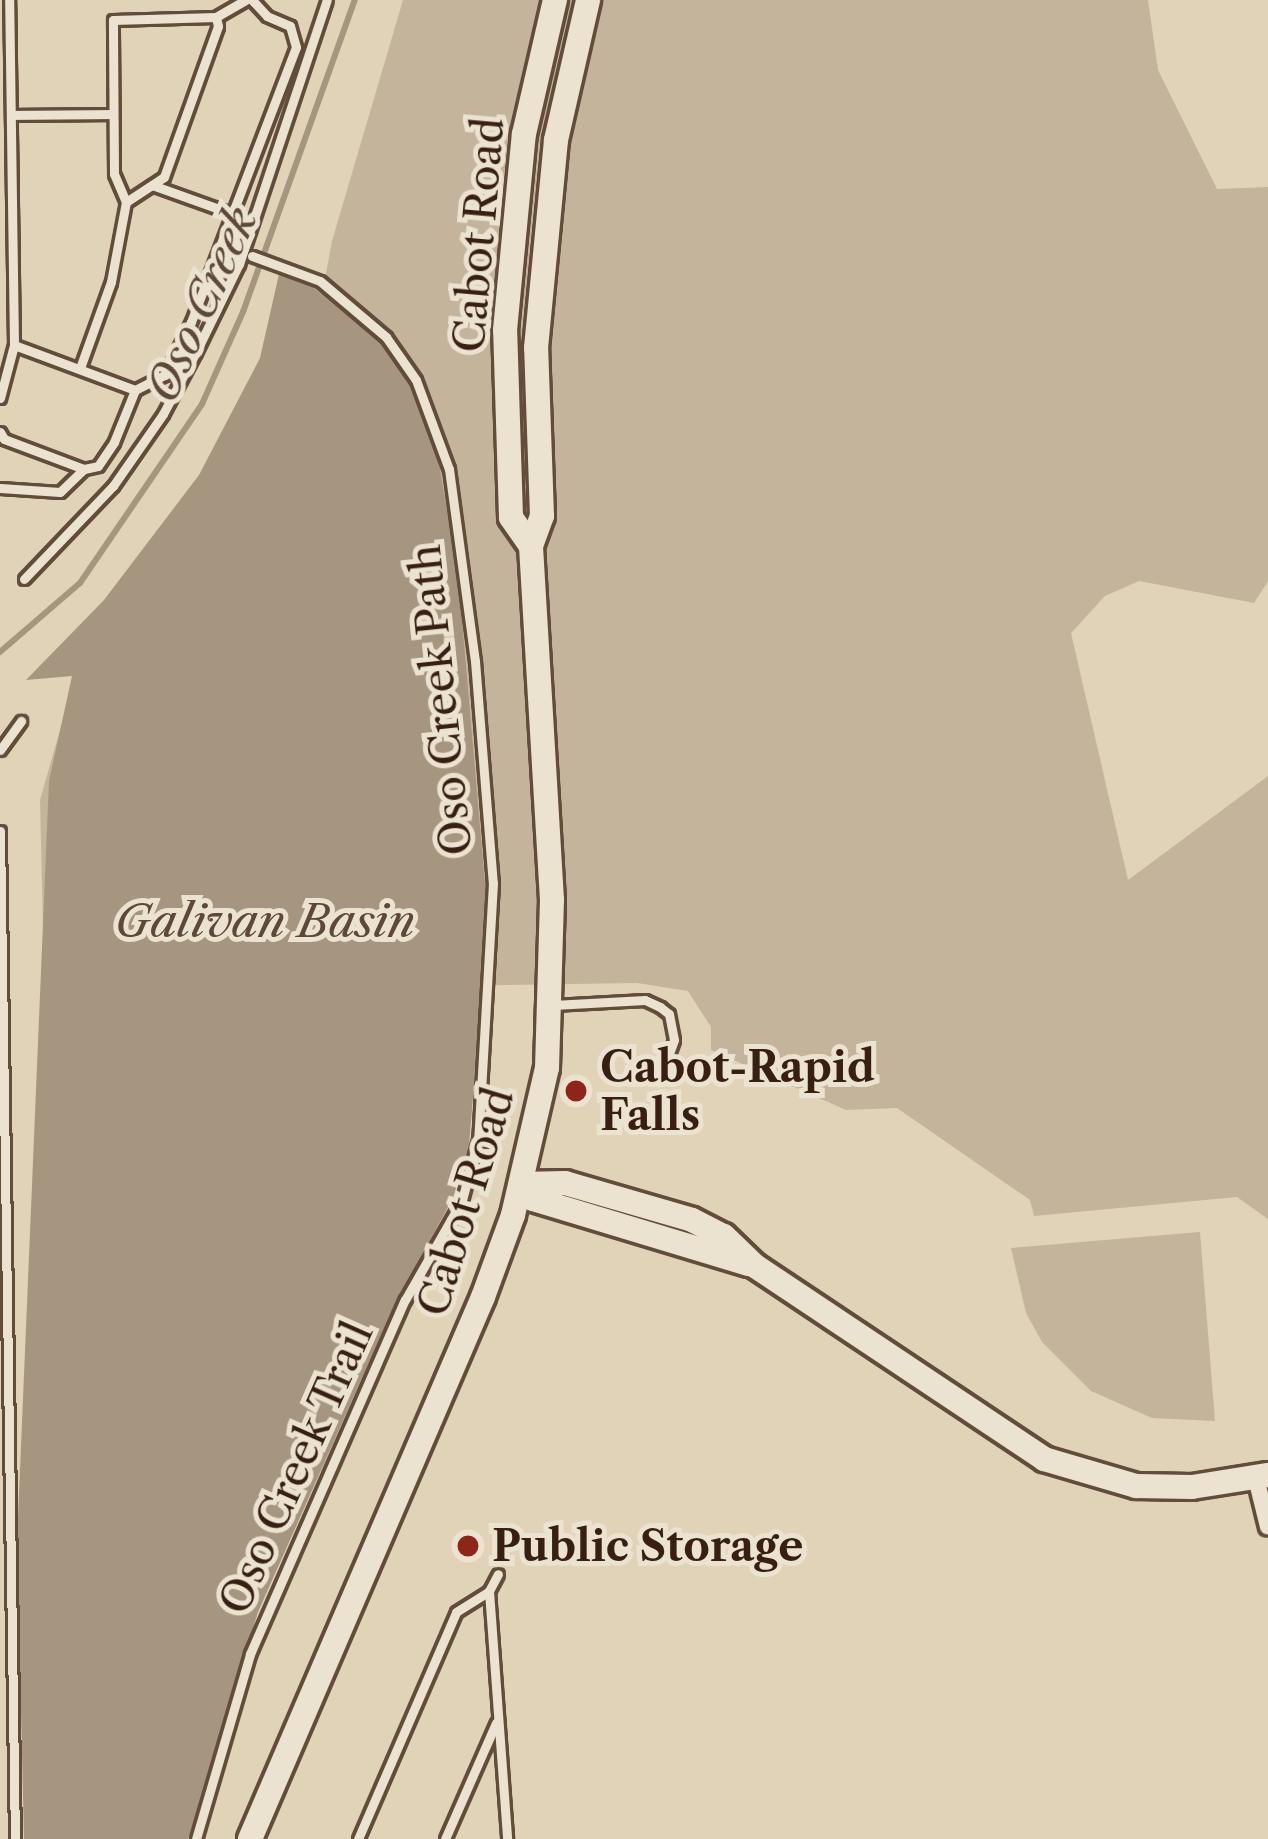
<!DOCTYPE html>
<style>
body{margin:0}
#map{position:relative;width:1268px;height:1839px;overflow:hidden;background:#e1d3b7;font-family:"Libre Caslon Text",serif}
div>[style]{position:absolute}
.green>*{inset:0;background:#c4b49b}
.water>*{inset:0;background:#a7967f}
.stream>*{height:6px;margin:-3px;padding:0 3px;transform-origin:3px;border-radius:3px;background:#a7967f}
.roads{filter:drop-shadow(3px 0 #624c3a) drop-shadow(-3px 0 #624c3a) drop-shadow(0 3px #624c3a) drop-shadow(0 -3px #624c3a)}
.lane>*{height:9px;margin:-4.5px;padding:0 4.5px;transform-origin:4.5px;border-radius:4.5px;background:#ece2d0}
.street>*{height:16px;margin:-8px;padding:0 8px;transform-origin:8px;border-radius:8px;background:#ece2d0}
.secondary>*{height:24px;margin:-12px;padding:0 12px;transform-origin:12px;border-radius:12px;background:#ece2d0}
.dots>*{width:33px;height:33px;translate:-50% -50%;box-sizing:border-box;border:6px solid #ece2d0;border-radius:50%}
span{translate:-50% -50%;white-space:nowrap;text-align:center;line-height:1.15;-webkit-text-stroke:10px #ece2d0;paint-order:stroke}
.street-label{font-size:42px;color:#371f11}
.poi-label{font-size:42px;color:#371f11;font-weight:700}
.left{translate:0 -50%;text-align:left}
.water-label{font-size:45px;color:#5e4938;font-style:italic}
</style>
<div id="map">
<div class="green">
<div style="clip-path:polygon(403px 0,1148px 0,1158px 70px,1217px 189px,1268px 187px,1268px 581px,1254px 603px,1139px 581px,1105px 596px,1071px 633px,1128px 880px,1268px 776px,1268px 1219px,1237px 1197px,1034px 1216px,1030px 1200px,897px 1108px,846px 1110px,711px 1050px,711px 1027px,688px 991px,637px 983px,451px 986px,64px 1839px,40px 800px,74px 681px,309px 366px,332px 241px)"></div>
<div style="clip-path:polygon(1200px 1232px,1215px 1421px,1152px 1418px,1091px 1391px,1042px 1342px,1026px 1313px,1011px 1248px)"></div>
</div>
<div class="water">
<div style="clip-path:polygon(279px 274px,309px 284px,382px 344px,416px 394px,437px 452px,458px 575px,488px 919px,469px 1145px,453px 1198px,393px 1308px,258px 1612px,188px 1839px,24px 1839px,17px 1541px,49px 781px,72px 676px,26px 680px,104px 600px,199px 475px,260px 358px)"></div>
</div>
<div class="stream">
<div style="left:0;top:652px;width:106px;rotate:-40.8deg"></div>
<div style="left:80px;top:583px;width:217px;rotate:-55.7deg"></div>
<div style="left:202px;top:404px;width:101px;rotate:-66deg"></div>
<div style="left:243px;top:312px;width:331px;rotate:-70.3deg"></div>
</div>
<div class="roads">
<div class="lane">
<div style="left:11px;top:115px;width:102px;rotate:-0.6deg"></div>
<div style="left:152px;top:185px;width:89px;rotate:19.7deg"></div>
<div style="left:126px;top:202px;width:45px;rotate:-33.3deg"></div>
<div style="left:164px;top:177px;width:160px;rotate:-70.3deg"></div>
<div style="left:218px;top:26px;width:9px;rotate:-103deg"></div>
<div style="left:252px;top:256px;width:72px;rotate:20.2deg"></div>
<div style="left:320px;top:281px;width:87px;rotate:40.3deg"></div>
<div style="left:386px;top:337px;width:52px;rotate:55.1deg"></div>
<div style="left:416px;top:380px;width:95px;rotate:69.7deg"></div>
<div style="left:449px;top:469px;width:194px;rotate:82.3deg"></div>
<div style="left:475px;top:661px;width:223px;rotate:85.4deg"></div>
<div style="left:493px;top:883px;width:257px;rotate:93.3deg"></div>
<div style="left:80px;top:368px;width:91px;rotate:-70.2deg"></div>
<div style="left:111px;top:282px;width:81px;rotate:-79.4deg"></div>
<div style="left:126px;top:202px;width:30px;rotate:-113deg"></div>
<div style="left:114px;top:174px;width:154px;rotate:-90.4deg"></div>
<div style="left:113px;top:20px;width:103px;rotate:-1.7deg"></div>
<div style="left:216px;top:17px;width:34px;rotate:-30deg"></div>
<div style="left:135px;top:390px;width:34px;rotate:-27deg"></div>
<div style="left:165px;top:375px;width:59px;rotate:-63.9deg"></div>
<div style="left:191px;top:322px;width:294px;rotate:-69.1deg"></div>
<div style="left:296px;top:47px;width:22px;rotate:-106deg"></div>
<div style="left:290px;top:26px;width:25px;rotate:-157deg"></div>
<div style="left:267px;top:16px;width:22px;rotate:-133deg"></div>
<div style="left:0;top:398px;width:55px;rotate:-75.2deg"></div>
<div style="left:14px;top:345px;width:345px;rotate:-90.8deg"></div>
<div style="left:0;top:432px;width:8px;rotate:60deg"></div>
<div style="left:4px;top:439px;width:85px;rotate:20.6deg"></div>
<div style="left:0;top:488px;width:60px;rotate:3.8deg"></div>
<div style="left:60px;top:492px;width:33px;rotate:-44deg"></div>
<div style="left:84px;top:469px;width:14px;rotate:-12deg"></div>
<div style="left:98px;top:466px;width:29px;rotate:-56deg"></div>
<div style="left:114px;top:442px;width:56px;rotate:-68deg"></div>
<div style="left:135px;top:390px;width:129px;rotate:-159.6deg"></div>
<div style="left:24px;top:579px;width:129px;rotate:-46.3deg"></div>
<div style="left:113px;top:486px;width:88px;rotate:-55.2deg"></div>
<div style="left:163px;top:414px;width:70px;rotate:-62deg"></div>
<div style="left:196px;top:352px;width:98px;rotate:-64deg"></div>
<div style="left:239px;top:264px;width:278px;rotate:-71.6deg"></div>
<div style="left:0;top:750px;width:36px;rotate:-54deg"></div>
<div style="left:0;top:831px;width:1008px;rotate:89.15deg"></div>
<div style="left:553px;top:1005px;width:92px;rotate:-3.1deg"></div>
<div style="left:645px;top:1000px;width:17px;rotate:25deg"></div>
<div style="left:660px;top:1007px;width:11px;rotate:38deg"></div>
<div style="left:669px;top:1014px;width:26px;rotate:79deg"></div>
<div style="left:674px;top:1040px;width:32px;rotate:110deg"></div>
<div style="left:489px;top:1591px;width:249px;rotate:85.8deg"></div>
<div style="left:196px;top:1839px;width:193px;rotate:-73.7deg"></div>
<div style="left:250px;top:1654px;width:386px;rotate:-66.4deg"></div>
<div style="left:405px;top:1300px;width:115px;rotate:-60.3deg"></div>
<div style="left:462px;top:1200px;width:62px;rotate:-75.1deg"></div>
<div style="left:478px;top:1140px;width:7px;rotate:8deg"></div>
<div style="left:358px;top:1839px;width:247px;rotate:-66.6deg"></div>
<div style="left:456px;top:1612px;width:39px;rotate:-32deg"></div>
<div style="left:489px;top:1591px;width:19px;rotate:-62deg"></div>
<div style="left:445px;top:1839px;width:127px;rotate:-66.3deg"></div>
</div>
<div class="street">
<div style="left:1256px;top:1478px;width:50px;rotate:76.2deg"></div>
</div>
<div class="secondary">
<div style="left:531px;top:546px;width:35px;rotate:-125deg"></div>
<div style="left:511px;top:517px;width:187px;rotate:-91.8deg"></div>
<div style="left:505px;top:330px;width:197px;rotate:-84.5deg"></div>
<div style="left:524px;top:134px;width:138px;rotate:-77deg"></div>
<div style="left:521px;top:1184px;width:44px;rotate:-1.3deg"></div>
<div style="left:565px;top:1183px;width:132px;rotate:16.2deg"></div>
<div style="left:692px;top:1220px;width:36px;rotate:27deg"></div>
<div style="left:724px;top:1236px;width:43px;rotate:44.1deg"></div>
<div style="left:755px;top:1266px;width:348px;rotate:33.7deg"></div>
<div style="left:1044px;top:1459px;width:96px;rotate:16.4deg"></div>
<div style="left:1136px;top:1486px;width:56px;rotate:1deg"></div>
<div style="left:1192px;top:1487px;width:77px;rotate:-9deg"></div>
<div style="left:521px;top:1184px;width:19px;rotate:51deg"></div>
<div style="left:533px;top:1199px;width:225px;rotate:16.8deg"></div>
<div style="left:250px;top:1839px;width:590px;rotate:-66.74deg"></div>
<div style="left:483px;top:1297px;width:87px;rotate:-69.9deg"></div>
<div style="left:513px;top:1215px;width:151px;rotate:-77deg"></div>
<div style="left:547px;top:1068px;width:168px;rotate:-88.3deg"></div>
<div style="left:552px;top:900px;width:355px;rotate:-93.4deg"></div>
<div style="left:531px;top:546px;width:32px;rotate:-70deg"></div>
<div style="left:542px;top:516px;width:168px;rotate:-92deg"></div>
<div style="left:536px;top:348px;width:209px;rotate:-84.5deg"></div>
<div style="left:556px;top:140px;width:144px;rotate:-77.1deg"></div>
</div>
</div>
<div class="dots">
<div style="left:576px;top:1091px;background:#8f2418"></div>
<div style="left:468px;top:1546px;background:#8f2418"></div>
</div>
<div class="street-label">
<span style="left:479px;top:235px;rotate:-85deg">Cabot Road</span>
<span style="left:441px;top:700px;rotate:-96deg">Oso Creek Path</span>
<span style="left:466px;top:1202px;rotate:-73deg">Cabot Road</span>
<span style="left:296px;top:1468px;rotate:-66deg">Oso Creek Trail</span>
</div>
<div class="poi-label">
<span class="left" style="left:600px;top:1091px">Cabot-Rapid<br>Falls</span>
<span class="left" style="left:492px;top:1546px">Public Storage</span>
</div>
<div class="water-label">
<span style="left:202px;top:305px;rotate:-66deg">Oso Creek</span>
<span style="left:265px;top:922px">Galivan Basin</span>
</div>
</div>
